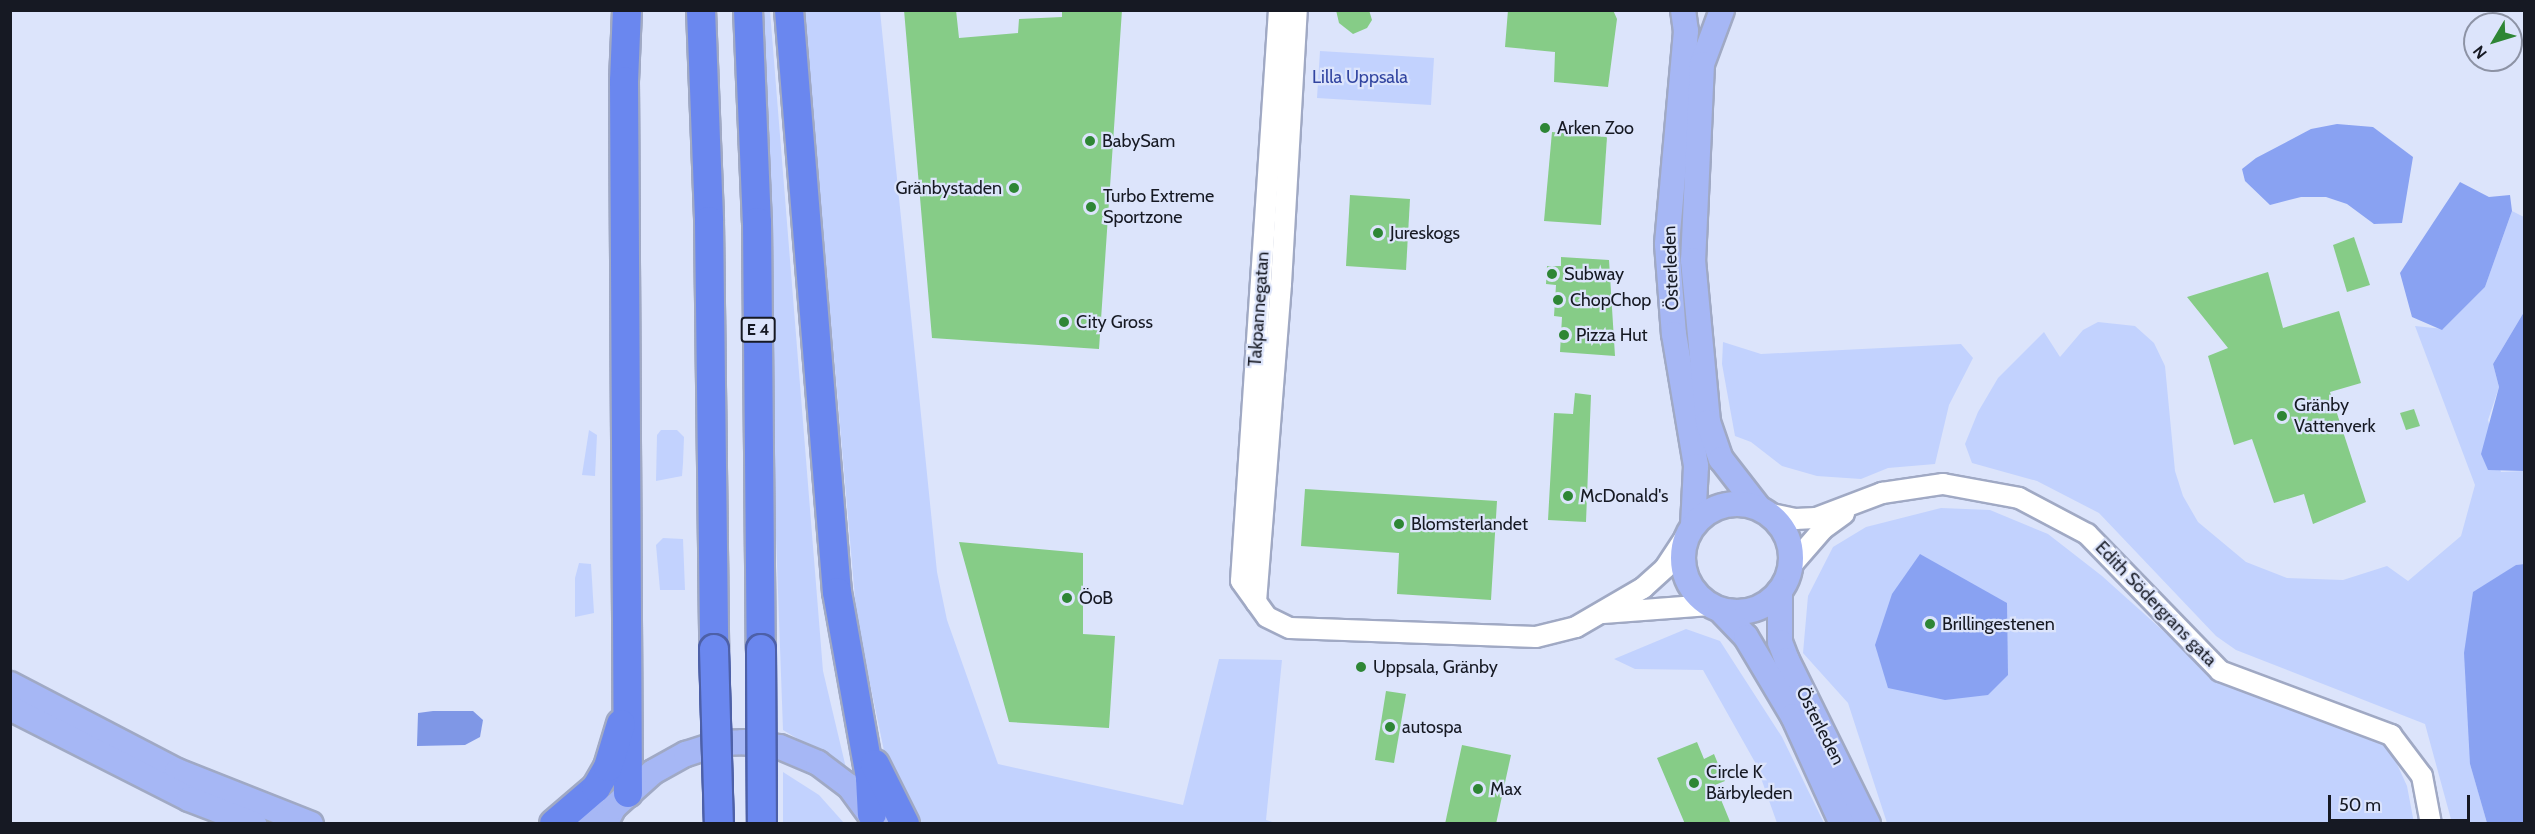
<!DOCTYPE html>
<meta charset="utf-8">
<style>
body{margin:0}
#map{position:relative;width:2535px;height:834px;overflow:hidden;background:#dce4fb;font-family:Cabin,sans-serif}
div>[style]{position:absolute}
.green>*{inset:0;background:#c2d2fe}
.forest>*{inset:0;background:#89a2f2}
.water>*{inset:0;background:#7f97e6}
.building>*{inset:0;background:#86cc87}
.roads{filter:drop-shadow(2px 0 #a0a9c4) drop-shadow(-2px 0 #a0a9c4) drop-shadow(0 2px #a0a9c4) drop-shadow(0 -2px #a0a9c4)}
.minor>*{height:20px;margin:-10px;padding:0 10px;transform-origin:10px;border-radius:10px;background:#fff}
.major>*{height:24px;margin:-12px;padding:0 12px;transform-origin:12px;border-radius:12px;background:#a6b7f5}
.major>.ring{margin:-12px;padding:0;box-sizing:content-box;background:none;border:24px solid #a6b7f5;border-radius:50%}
.highway>*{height:28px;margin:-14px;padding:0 14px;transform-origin:14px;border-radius:14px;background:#6a87ef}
.bridges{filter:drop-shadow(2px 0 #4d60a8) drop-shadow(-2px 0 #4d60a8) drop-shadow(0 2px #4d60a8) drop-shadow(0 -2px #4d60a8)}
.highway-bridge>*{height:28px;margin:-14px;padding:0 14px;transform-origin:14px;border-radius:14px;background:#6a87ef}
.dots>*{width:16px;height:16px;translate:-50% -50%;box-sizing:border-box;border:3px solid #dce4fb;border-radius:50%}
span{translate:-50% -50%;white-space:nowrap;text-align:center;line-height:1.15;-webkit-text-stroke:4.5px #dce4fb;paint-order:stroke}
.shield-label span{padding:2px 4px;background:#dce4fb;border:2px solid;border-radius:4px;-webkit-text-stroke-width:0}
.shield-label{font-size:16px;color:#161923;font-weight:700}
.park-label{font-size:18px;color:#3245a1}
.poi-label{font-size:18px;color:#161923}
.left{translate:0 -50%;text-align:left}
.right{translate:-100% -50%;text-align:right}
.street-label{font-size:18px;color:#161923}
.frame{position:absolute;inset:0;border:12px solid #161923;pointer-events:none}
.north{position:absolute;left:2463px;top:12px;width:60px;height:60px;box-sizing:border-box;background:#dce4fb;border:2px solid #8d93a5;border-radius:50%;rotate:232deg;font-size:16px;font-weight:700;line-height:24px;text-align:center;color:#161923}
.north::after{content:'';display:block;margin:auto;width:21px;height:27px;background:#2e8635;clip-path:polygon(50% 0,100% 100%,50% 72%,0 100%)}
.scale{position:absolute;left:2328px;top:795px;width:142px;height:27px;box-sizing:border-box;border:3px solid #161923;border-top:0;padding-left:8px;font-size:18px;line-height:21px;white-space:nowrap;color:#161923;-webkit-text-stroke:4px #dce4fb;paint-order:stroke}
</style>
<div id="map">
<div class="green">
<div style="clip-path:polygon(757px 11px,770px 11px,823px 671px,846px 768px,783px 730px)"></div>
<div style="clip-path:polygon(804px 11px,880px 11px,937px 572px,947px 620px,998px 764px,1183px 805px,1219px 659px,1282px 660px,1266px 820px,1276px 823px,899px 823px,857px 621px)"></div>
<div style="clip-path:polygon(1320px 51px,1434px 58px,1431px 105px,1317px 98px)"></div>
<div style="clip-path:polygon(2512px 211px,2524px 217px,2524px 312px,2493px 364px,2499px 387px,2488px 420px,2501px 472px,2524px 471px,2524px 564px,2516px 565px,2470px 764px,2487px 823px,2452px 823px,2425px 724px,2236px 650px,2216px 636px,2099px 513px,2037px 481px,1972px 463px,1965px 444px,1978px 412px,1998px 378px,2044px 332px,2060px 357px,2083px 330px,2098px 322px,2135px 326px,2154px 343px,2165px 366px,2175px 471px,2183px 496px,2198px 522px,2246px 562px,2287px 578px,2343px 580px,2387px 566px,2408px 581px,2461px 536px,2475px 485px,2415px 326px,2443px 329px,2485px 287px)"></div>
<div style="clip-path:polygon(1723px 342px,1761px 354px,1961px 344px,1973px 358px,1949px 405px,1935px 464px,1888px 468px,1861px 479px,1817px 476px,1782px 466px,1751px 442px,1735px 436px,1722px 364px)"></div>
<div style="clip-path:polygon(589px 430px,597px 435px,595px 476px,582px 475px)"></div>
<div style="clip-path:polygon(661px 430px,677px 430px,684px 437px,683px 463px,682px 476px,656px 481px,657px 435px)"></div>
<div style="clip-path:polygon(1941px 508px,1990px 510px,2048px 534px,2102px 576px,2218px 680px,2387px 742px,2407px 786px,2414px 823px,1887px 823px,1848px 703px,1803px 653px,1808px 596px,1833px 547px,1866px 527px)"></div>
<div style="clip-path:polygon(663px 538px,683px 539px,685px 590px,660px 590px,656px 545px)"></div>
<div style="clip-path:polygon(579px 563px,591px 564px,594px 613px,575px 617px,575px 578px)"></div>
<div style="clip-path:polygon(1686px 629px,1720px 641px,1782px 737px,1824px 823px,1777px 823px,1756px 764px,1703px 670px,1635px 669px,1614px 659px)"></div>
<div style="clip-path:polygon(783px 772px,819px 795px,844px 823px,783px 823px)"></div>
</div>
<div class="forest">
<div style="clip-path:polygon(2337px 124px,2373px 127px,2413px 157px,2402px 223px,2374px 224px,2347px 204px,2326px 197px,2301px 197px,2270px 205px,2245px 181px,2242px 169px,2256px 158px,2311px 129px)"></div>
<div style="clip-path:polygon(2460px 182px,2489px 197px,2510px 195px,2512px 211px,2485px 287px,2442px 330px,2412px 317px,2400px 273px)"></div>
<div style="clip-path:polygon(2524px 312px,2524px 471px,2488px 470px,2481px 454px,2499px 387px,2493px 364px)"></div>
<div style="clip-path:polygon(1920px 554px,2007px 603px,2008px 675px,1988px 695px,1945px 700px,1888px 688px,1875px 645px,1892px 594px)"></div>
<div style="clip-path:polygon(2524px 564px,2524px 823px,2487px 823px,2470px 764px,2464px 653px,2473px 592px,2516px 565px)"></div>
</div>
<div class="water">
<div style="clip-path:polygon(433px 711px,473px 711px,483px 720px,480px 737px,465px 745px,417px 746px,418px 713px)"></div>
</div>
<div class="building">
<div style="clip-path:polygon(904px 10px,956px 10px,959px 38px,1018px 33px,1019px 19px,1062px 17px,1062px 10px,1122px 10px,1099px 349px,932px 338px)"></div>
<div style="clip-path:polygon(1336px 10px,1369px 10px,1372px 20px,1367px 28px,1353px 34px,1339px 23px)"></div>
<div style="clip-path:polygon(1508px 10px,1613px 10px,1617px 19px,1608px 87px,1554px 82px,1555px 52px,1505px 47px)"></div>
<div style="clip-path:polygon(1552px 132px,1607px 137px,1601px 225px,1544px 221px)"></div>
<div style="clip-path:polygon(1350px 195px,1410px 199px,1406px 270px,1346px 266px)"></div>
<div style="clip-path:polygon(2354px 237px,2370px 285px,2347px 292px,2333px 245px)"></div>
<div style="clip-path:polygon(1561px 257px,1609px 260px,1615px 356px,1560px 352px,1562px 317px,1554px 316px,1556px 285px,1546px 284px,1547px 266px,1561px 266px)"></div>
<div style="clip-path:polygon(2268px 272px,2283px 328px,2339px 311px,2361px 383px,2330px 392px,2366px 502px,2313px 524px,2304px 494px,2274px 503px,2252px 439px,2234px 445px,2208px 356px,2228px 348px,2187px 297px)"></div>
<div style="clip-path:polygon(1575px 393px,1591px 395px,1586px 522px,1548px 520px,1554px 413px,1573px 414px)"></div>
<div style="clip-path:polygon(2414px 409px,2420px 426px,2406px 430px,2400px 413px)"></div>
<div style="clip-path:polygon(1305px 489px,1497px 501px,1491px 600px,1397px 594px,1399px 553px,1301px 546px)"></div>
<div style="clip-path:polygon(959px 542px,1083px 553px,1083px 634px,1115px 636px,1109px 728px,1009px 722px)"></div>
<div style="clip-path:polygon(1386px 691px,1406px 694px,1394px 763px,1375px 760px)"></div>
<div style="clip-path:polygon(1697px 742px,1704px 759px,1714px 754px,1725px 781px,1715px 785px,1731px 824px,1685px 824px,1657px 758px)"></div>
<div style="clip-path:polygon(1462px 745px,1511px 755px,1496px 824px,1445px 824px)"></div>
</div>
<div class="roads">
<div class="minor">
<div style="left:1279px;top:10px;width:572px;rotate:93.81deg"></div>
<div style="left:1241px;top:581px;width:44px;rotate:54.2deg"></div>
<div style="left:1267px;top:617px;width:25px;rotate:26deg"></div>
<div style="left:1290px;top:628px;width:246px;rotate:2.1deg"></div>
<div style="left:1536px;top:637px;width:41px;rotate:-14deg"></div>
<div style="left:1576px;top:627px;width:78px;rotate:-30.2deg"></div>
<div style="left:1643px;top:588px;width:30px;rotate:-42deg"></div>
<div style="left:1665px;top:568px;width:42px;rotate:-56.7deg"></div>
<div style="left:1767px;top:513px;width:29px;rotate:12deg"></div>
<div style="left:1795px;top:519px;width:21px;rotate:-3deg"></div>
<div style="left:1816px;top:518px;width:71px;rotate:-20.7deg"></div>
<div style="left:1882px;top:493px;width:62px;rotate:-8.4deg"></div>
<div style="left:1943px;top:484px;width:77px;rotate:10.4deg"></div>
<div style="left:2019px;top:498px;width:77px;rotate:27.9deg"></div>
<div style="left:2087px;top:534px;width:191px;rotate:45.8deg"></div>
<div style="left:2220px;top:671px;width:183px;rotate:20.5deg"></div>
<div style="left:2391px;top:735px;width:51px;rotate:52.9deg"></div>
<div style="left:2422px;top:776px;width:49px;rotate:79.4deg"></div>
<div style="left:1790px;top:567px;width:50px;rotate:-49deg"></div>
<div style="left:1823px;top:529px;width:26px;rotate:-36deg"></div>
<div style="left:1256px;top:602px;width:319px;rotate:-85.5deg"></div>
<div style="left:1281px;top:284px;width:274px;rotate:-86.7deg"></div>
<div style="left:1603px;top:613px;width:107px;rotate:-4.3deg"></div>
</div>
<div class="major">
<div style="left:1683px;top:10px;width:21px;rotate:82deg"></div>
<div style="left:1686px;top:31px;width:214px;rotate:95.1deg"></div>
<div style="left:1667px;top:244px;width:90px;rotate:85.6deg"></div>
<div style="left:1674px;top:334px;width:134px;rotate:80.5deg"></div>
<div style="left:1696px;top:466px;width:59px;rotate:92.9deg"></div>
<div style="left:1722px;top:10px;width:58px;rotate:110.3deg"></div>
<div style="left:1702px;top:64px;width:196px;rotate:92.6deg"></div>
<div style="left:1693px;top:260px;width:163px;rotate:84.7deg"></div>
<div style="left:1708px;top:422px;width:39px;rotate:71deg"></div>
<div style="left:1721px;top:459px;width:62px;rotate:52.2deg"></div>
<div class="ring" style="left:1683px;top:504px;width:84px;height:84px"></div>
<div style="left:1780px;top:591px;width:51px;rotate:90deg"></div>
<div style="left:1780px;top:642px;width:19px;rotate:69deg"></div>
<div style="left:1787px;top:660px;width:183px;rotate:63.7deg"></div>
<div style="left:1720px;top:610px;width:37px;rotate:46deg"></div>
<div style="left:1746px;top:637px;width:92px;rotate:59.3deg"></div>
<div style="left:1793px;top:716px;width:119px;rotate:65.6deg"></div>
<div style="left:10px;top:684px;width:188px;rotate:27.5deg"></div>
<div style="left:177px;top:771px;width:144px;rotate:21.6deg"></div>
<div style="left:10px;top:708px;width:201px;rotate:26.9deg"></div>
<div style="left:189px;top:799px;width:70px;rotate:21deg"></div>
<div style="left:582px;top:824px;width:36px;rotate:-28deg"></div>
<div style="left:605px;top:824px;width:19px;rotate:-62deg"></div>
<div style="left:614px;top:807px;width:52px;rotate:-41.9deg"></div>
<div style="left:653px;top:772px;width:38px;rotate:-29deg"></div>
<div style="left:686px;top:754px;width:36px;rotate:-18deg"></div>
<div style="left:720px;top:743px;width:23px;rotate:-2deg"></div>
<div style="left:743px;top:742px;width:37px;rotate:8deg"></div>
<div style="left:780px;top:747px;width:41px;rotate:22.8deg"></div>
<div style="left:818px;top:763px;width:39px;rotate:37deg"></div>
<div style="left:849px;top:786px;width:46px;rotate:53.9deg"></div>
</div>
<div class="highway">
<div style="left:627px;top:10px;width:71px;rotate:92.4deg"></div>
<div style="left:624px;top:81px;width:712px;rotate:89.68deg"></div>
<div style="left:701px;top:10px;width:211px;rotate:87.8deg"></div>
<div style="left:709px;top:221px;width:428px;rotate:89.3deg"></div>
<div style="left:748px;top:10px;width:212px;rotate:87.6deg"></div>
<div style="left:757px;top:222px;width:427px;rotate:89.5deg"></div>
<div style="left:789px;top:10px;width:584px;rotate:85.29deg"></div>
<div style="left:837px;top:592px;width:189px;rotate:79.9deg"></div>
<div style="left:870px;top:778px;width:36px;rotate:87deg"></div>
<div style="left:875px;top:764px;width:67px;rotate:63.4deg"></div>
<div style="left:554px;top:824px;width:55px;rotate:-40.6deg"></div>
<div style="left:596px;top:788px;width:24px;rotate:-60deg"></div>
<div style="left:608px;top:767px;width:45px;rotate:-73.2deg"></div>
</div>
</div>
<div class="bridges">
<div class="highway-bridge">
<div style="left:714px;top:649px;width:175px;rotate:88.4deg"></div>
<div style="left:761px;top:649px;width:175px;rotate:89.7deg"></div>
</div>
</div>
<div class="dots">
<div style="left:1545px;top:128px;background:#2e8635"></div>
<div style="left:1090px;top:141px;background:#2e8635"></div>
<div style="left:1014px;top:188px;background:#2e8635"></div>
<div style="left:1091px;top:207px;background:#2e8635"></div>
<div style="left:1378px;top:233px;background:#2e8635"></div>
<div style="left:1552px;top:274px;background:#2e8635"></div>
<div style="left:1558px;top:300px;background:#2e8635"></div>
<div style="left:1064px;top:322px;background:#2e8635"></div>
<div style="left:1564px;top:335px;background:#2e8635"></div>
<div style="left:2282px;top:416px;background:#2e8635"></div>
<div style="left:1568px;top:496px;background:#2e8635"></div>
<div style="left:1399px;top:524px;background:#2e8635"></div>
<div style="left:1067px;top:598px;background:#2e8635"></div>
<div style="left:1930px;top:624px;background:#2e8635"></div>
<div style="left:1361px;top:667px;background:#2e8635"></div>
<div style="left:1390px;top:727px;background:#2e8635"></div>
<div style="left:1694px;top:783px;background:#2e8635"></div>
<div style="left:1478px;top:789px;background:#2e8635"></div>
</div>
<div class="shield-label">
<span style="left:758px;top:330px">E 4</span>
</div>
<div class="park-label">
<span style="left:1360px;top:77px">Lilla Uppsala</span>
</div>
<div class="poi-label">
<span class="left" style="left:1557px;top:128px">Arken Zoo</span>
<span class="left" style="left:1102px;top:141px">BabySam</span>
<span class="right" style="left:1002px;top:188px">Gränbystaden</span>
<span class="left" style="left:1103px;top:207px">Turbo Extreme<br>Sportzone</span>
<span class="left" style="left:1390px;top:233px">Jureskogs</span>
<span class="left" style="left:1564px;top:274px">Subway</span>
<span class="left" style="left:1570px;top:300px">ChopChop</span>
<span class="left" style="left:1076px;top:322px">City Gross</span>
<span class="left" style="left:1576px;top:335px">Pizza Hut</span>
<span class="left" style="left:2294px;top:416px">Gränby<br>Vattenverk</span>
<span class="left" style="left:1580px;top:496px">McDonald's</span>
<span class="left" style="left:1411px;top:524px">Blomsterlandet</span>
<span class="left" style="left:1079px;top:598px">ÖoB</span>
<span class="left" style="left:1942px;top:624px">Brillingestenen</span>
<span class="left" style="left:1373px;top:667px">Uppsala, Gränby</span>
<span class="left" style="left:1402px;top:727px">autospa</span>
<span class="left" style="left:1706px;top:783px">Circle K<br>Bärbyleden</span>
<span class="left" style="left:1490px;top:789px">Max</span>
</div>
<div class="street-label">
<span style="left:1671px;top:268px;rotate:-92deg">Österleden</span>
<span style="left:1259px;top:309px;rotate:-86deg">Takpannegatan</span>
<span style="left:2156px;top:604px;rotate:46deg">Edith Södergrans gata</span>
<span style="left:1820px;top:726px;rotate:63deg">Österleden</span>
</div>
<div class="frame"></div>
<div class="north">N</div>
<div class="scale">50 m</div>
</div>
